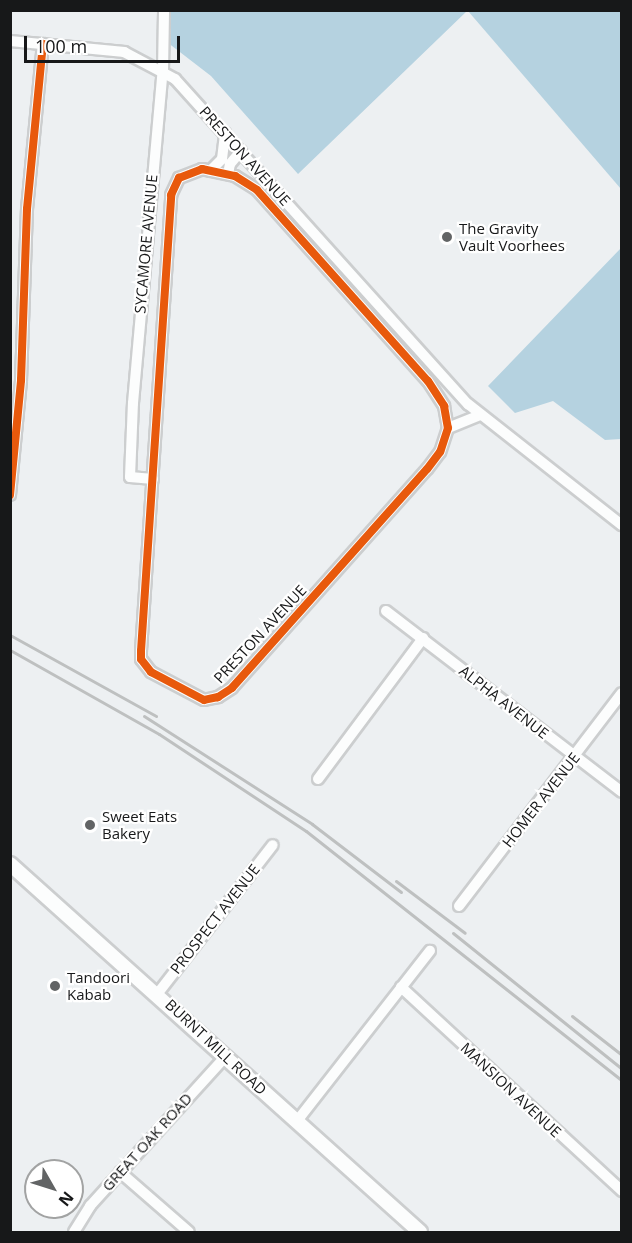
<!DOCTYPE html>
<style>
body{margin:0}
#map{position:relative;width:632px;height:1243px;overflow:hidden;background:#edf0f2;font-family:"Open Sans",sans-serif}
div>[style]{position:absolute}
.forest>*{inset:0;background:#b5d2e0}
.roads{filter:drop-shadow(2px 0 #cccecf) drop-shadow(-2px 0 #cccecf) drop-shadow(0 2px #cccecf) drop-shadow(0 -2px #cccecf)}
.minor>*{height:10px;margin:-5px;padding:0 5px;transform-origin:5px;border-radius:5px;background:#fcfdfd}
.major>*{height:14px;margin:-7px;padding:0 7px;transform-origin:7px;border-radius:7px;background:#fcfdfd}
.rail>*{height:3px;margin:-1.5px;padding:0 1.5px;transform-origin:1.5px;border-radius:1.5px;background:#bec0c0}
.cycleway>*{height:8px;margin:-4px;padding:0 4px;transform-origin:4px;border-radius:4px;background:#e8590c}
.dots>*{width:16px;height:16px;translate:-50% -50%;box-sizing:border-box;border:3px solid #fff;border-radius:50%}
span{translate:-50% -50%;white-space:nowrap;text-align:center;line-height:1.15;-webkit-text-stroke:4.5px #fff;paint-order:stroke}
.street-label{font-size:15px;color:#171819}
.poi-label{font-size:15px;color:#171819}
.left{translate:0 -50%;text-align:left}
.frame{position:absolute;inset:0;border:12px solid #171819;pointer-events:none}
.north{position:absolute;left:24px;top:1159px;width:60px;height:60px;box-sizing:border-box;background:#fff;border:2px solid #a2a3a3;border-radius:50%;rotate:129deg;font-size:16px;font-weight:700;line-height:24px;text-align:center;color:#171819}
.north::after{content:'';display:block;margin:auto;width:21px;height:27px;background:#626465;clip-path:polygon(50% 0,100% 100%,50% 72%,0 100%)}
.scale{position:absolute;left:24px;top:36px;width:156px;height:27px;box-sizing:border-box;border:3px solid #171819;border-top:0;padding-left:8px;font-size:18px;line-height:21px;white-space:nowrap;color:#171819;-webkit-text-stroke:4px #fff;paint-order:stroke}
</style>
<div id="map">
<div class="forest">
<div style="clip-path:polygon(165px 11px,467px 11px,298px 174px,211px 76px,163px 39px)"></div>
<div style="clip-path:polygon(468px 11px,621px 11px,621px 189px)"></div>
<div style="clip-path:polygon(621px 248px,621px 439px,605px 440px,553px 401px,515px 413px,488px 386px)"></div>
</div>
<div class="roads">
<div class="minor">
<div style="left:10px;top:41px;width:115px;rotate:5.5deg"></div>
<div style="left:124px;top:52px;width:58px;rotate:27.9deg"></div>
<div style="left:175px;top:79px;width:438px;rotate:48deg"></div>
<div style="left:468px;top:404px;width:196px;rotate:38.2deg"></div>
<div style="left:202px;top:169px;width:34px;rotate:12deg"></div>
<div style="left:235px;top:176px;width:26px;rotate:32deg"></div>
<div style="left:257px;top:190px;width:256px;rotate:48.2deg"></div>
<div style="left:428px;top:381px;width:30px;rotate:57deg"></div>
<div style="left:444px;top:406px;width:22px;rotate:80deg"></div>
<div style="left:448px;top:428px;width:25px;rotate:108deg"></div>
<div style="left:440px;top:452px;width:21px;rotate:127deg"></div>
<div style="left:427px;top:469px;width:293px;rotate:131.7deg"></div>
<div style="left:232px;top:688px;width:17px;rotate:147deg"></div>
<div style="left:218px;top:697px;width:14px;rotate:168deg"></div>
<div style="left:204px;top:700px;width:60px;rotate:-152.2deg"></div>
<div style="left:151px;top:672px;width:16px;rotate:-128deg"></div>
<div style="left:141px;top:659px;width:8px;rotate:-90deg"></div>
<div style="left:141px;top:651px;width:457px;rotate:-86.2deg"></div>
<div style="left:171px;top:195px;width:19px;rotate:-65deg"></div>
<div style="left:179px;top:178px;width:25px;rotate:-21deg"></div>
<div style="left:210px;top:171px;width:17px;rotate:-45deg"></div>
<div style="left:222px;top:159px;width:26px;rotate:-83deg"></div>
<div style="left:228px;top:174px;width:10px;rotate:-79deg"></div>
<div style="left:230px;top:164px;width:17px;rotate:-50deg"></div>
<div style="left:448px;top:428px;width:35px;rotate:-22deg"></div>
<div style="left:153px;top:479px;width:23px;rotate:-175deg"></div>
<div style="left:130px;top:477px;width:74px;rotate:-87.7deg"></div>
<div style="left:133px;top:403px;width:334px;rotate:-84.9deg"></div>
<div style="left:163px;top:70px;width:60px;rotate:-89deg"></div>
<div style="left:10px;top:495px;width:116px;rotate:-84.5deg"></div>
<div style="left:21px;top:380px;width:171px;rotate:-88deg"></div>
<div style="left:27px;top:209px;width:166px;rotate:-84.5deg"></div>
<div style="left:386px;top:611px;width:297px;rotate:37.5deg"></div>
<div style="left:318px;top:779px;width:176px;rotate:-53.3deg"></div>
<div style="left:459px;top:906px;width:268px;rotate:-52.6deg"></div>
<div style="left:401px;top:987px;width:301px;rotate:42.7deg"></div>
<div style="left:158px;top:993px;width:187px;rotate:-52.2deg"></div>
<div style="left:297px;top:1121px;width:216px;rotate:-52deg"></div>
<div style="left:120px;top:1172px;width:91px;rotate:41deg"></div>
<div style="left:74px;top:1232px;width:31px;rotate:-58deg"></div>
<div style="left:90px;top:1206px;width:202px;rotate:-47.8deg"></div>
</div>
<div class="major">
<div style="left:10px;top:864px;width:551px;rotate:41.91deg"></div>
</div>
</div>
<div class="rail">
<div style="left:10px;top:635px;width:167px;rotate:29deg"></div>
<div style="left:10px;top:650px;width:171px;rotate:29.4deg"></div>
<div style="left:159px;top:734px;width:176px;rotate:33.4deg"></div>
<div style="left:306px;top:831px;width:403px;rotate:38.3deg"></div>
<div style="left:144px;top:716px;width:200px;rotate:32.7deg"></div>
<div style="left:312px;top:824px;width:112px;rotate:37.4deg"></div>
<div style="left:396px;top:881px;width:86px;rotate:37deg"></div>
<div style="left:453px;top:933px;width:217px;rotate:38.8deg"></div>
<div style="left:572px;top:1016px;width:63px;rotate:38deg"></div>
</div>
<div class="cycleway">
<div style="left:202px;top:169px;width:34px;rotate:12deg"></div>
<div style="left:235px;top:176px;width:26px;rotate:32deg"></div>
<div style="left:257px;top:190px;width:256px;rotate:48.2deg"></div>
<div style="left:428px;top:381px;width:30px;rotate:57deg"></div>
<div style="left:444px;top:406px;width:22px;rotate:80deg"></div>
<div style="left:448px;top:428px;width:25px;rotate:108deg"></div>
<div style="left:440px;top:452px;width:21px;rotate:127deg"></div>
<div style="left:427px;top:469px;width:293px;rotate:131.7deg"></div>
<div style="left:232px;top:688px;width:17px;rotate:147deg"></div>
<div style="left:218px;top:697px;width:14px;rotate:168deg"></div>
<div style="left:204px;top:700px;width:60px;rotate:-152.2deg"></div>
<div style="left:151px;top:672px;width:16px;rotate:-128deg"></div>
<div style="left:141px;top:659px;width:8px;rotate:-90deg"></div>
<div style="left:141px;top:651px;width:457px;rotate:-86.2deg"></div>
<div style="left:171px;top:195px;width:19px;rotate:-65deg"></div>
<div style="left:179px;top:178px;width:25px;rotate:-21deg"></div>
<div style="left:10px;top:495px;width:116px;rotate:-84.5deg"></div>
<div style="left:21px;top:380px;width:171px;rotate:-88deg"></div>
<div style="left:27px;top:209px;width:166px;rotate:-84.5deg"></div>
</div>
<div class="dots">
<div style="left:447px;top:237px;background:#626465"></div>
<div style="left:90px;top:825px;background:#626465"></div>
<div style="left:55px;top:986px;background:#626465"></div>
</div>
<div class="street-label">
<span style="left:245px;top:156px;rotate:48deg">PRESTON AVENUE</span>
<span style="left:146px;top:244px;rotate:-85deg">SYCAMORE AVENUE</span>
<span style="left:260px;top:634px;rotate:-47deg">PRESTON AVENUE</span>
<span style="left:504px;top:702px;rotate:38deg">ALPHA AVENUE</span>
<span style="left:541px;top:800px;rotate:-52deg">HOMER AVENUE</span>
<span style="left:215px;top:919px;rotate:-52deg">PROSPECT AVENUE</span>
<span style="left:216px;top:1047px;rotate:43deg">BURNT MILL ROAD</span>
<span style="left:511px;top:1090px;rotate:43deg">MANSION AVENUE</span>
<span style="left:147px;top:1142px;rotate:-48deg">GREAT OAK ROAD</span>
</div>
<div class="poi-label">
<span class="left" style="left:459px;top:237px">The Gravity<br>Vault Voorhees</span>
<span class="left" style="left:102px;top:825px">Sweet Eats<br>Bakery</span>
<span class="left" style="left:67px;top:986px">Tandoori<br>Kabab</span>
</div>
<div class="frame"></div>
<div class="north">N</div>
<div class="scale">100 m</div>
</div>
